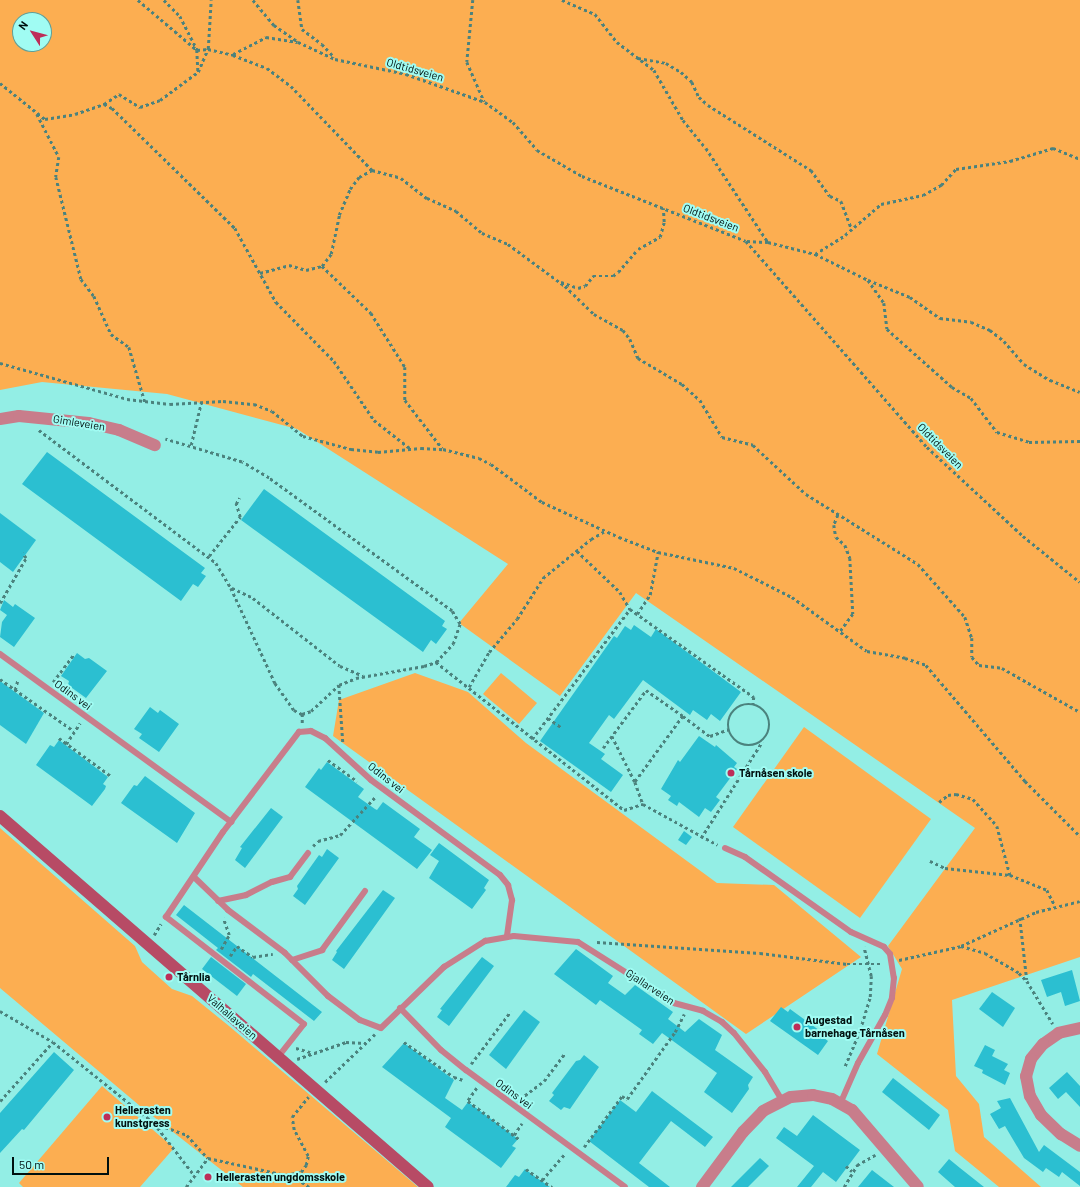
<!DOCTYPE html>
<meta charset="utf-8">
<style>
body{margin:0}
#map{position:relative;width:1080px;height:1187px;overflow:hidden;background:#93eee5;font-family:Barlow,sans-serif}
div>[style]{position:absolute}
.green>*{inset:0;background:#fcae51}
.building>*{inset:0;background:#2bbfd1}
.path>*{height:2.5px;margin-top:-1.25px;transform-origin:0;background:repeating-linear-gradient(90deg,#4b827d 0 3px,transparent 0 6px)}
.path>.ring{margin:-1.25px;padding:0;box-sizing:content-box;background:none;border:2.5px solid #4b827d;border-radius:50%}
.lane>*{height:6px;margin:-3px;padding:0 3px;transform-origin:3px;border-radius:3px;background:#c87d8b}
.street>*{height:12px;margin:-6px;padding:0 6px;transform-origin:6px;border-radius:6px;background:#c87d8b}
.secondary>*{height:12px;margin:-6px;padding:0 6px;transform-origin:6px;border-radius:6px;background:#b74b65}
.dots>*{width:11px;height:11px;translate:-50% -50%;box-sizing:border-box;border:2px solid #a0fcf3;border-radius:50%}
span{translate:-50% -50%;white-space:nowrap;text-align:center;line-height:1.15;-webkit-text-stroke:4px #a0fcf3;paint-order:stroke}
.street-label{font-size:11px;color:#00100f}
.poi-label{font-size:11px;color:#00100f;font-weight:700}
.left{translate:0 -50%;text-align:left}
.north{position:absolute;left:12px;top:12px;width:40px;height:40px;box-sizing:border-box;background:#a0fcf3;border:1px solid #609e98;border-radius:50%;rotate:306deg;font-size:11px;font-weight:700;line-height:16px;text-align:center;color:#00100f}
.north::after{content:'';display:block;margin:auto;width:14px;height:18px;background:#bd2e59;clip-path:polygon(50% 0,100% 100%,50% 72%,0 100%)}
.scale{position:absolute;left:12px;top:1157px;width:97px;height:18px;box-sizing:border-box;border:2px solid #00100f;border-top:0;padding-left:5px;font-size:12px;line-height:14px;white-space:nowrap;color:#00100f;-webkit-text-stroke:3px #a0fcf3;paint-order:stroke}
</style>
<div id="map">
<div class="green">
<div style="clip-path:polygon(evenodd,0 0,1080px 0,1080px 957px,952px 1000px,956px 1076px,979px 1104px,984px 1137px,1041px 1187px,999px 1187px,955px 1151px,948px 1110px,877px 1054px,902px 969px,888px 946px,975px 828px,636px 593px,560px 696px,459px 623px,508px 564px,297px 429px,167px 394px,42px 382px,0 390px,0 0,20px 20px,44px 20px,44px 44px,20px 44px,20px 20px)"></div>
<div style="clip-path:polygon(415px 673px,468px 692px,526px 743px,717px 883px,774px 885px,861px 957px,746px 1034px,333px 736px,339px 700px)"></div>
<div style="clip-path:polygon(501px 673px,537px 703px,519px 724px,483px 694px)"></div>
<div style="clip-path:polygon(804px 727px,931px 819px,860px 918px,733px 827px)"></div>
<div style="clip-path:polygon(0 828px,135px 946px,142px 962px,172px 989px,192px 996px,229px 1026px,418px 1187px,243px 1187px,140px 1106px,0 988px)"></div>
<div style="clip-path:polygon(102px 1086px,174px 1148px,140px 1187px,23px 1187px,19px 1183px)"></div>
</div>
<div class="building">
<div style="clip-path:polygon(47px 452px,205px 568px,201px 573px,206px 576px,198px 587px,193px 584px,181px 601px,22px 484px)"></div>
<div style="clip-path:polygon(264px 489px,445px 621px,442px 626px,447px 629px,436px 644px,431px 640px,423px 652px,241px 520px)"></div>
<div style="clip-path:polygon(0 513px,36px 540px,13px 572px,0 562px)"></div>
<div style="clip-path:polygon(4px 600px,13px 607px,15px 604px,35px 618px,14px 647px,0 637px,2px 622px,7px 615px,0 610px)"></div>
<div style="clip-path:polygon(634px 625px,651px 637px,656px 629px,741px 692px,720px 721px,711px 714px,707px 720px,693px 710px,690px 715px,643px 680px,614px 719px,609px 715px,589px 743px,605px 754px,601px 759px,623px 775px,611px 792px,540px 741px,614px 636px,617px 638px,625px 626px,631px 630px)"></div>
<div style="clip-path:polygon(77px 653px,85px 659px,89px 658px,107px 671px,86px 698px,68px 685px,69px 681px,61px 676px)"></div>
<div style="clip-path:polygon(0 681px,44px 713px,26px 744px,0 725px)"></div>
<div style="clip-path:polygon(150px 707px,158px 713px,160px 710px,179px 724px,159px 752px,139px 738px,142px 734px,134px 729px)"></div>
<div style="clip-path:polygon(699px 736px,715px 747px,716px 745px,737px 763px,734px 767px,737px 769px,716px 797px,720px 800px,711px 812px,705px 808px,699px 817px,679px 802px,677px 806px,668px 800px,671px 796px,661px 789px,678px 760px,680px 762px)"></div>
<div style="clip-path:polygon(59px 740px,108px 777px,103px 784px,106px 786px,105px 789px,92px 806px,36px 765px,50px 745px,54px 747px)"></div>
<div style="clip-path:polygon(327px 762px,364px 789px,358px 797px,375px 809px,377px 810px,383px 802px,420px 829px,414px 837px,432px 850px,417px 869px,305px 787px,319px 768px,321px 770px)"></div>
<div style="clip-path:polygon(145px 776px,195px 813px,177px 843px,121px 803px,134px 785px,137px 786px)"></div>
<div style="clip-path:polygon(271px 808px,283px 817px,245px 868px,235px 860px,242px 848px,240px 847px)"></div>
<div style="clip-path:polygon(684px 831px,692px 837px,686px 845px,678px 840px)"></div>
<div style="clip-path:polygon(439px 843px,489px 880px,484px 888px,486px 890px,472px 909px,429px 878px,439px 861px,430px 855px)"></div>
<div style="clip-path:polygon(327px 849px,339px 858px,305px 905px,293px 896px,298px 889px,297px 886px,319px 855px,322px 857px)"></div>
<div style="clip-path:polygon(383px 890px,395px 898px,344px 969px,332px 960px,337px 952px,336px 951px)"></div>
<div style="clip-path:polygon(184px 905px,322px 1012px,314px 1021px,253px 974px,251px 977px,216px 950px,218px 948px,176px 915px)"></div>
<div style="clip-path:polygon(576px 949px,613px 976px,608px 983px,625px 995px,635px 985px,673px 1012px,668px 1019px,685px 1032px,699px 1019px,722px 1035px,715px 1050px,753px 1077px,748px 1085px,749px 1089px,732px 1113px,704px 1092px,717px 1073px,662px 1033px,653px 1044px,639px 1034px,642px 1030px,600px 1000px,596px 1005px,554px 974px)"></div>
<div style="clip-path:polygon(211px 957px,246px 984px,237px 996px,202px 969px)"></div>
<div style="clip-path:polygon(482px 957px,494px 966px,449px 1026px,437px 1017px,442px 1010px,440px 1009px)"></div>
<div style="clip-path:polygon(1072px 970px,1080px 1001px,1065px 1006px,1061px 992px,1047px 997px,1041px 980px)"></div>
<div style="clip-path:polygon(992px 992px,1015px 1008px,1003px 1027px,979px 1009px)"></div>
<div style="clip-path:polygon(781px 1007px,788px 1012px,790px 1009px,823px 1033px,821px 1036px,828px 1041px,818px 1055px,770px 1021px)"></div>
<div style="clip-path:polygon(524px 1010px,540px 1022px,506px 1069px,489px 1055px)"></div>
<div style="clip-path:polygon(404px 1043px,454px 1080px,445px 1098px,462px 1110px,468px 1102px,518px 1139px,512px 1146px,516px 1148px,501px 1168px,445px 1127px,451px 1118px,382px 1067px)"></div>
<div style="clip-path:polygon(985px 1045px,995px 1050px,992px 1056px,1008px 1064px,1004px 1070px,1010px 1073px,1005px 1085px,982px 1073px,983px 1070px,974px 1066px)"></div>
<div style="clip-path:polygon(54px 1052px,74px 1070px,24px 1130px,22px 1129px,0 1153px,0 1113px)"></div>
<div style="clip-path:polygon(584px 1055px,599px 1067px,570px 1109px,564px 1107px,561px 1110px,549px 1101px,554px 1095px,552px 1093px,576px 1061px,580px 1060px)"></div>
<div style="clip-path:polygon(1067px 1072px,1080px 1086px,1080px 1107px,1066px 1092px,1058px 1099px,1049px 1088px)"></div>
<div style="clip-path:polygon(893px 1078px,940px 1115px,929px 1130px,882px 1092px)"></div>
<div style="clip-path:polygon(652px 1091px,713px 1137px,705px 1147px,671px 1121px,639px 1163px,670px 1187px,649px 1187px,589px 1141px,620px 1100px,636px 1112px)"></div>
<div style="clip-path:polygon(1010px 1098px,1039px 1152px,1044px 1145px,1080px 1172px,1080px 1186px,1062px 1172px,1059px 1177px,1046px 1168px,1043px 1172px,1024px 1158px,1005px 1126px,999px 1129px,990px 1114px,1001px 1108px,997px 1101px)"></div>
<div style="clip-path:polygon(813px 1115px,860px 1150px,836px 1182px,823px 1172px,811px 1187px,797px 1187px,814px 1166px,776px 1138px,784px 1127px,797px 1136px)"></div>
<div style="clip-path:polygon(760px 1158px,769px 1166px,748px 1187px,731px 1187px)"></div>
<div style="clip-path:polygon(949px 1159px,960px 1168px,984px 1187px,955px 1187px,938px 1172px)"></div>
<div style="clip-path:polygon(525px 1169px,537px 1178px,550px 1187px,506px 1187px,515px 1175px,519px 1177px)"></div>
<div style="clip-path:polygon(872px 1170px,894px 1187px,858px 1187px)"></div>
</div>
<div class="path">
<div style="left:138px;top:0;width:77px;rotate:40.3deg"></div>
<div style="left:197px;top:50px;width:11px;rotate:-5deg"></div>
<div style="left:208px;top:49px;width:26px;rotate:13deg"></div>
<div style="left:233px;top:55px;width:36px;rotate:21deg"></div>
<div style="left:267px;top:68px;width:30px;rotate:37deg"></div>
<div style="left:291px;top:86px;width:117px;rotate:46deg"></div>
<div style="left:372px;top:170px;width:30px;rotate:15deg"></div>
<div style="left:401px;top:178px;width:33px;rotate:38deg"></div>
<div style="left:427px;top:198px;width:32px;rotate:24deg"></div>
<div style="left:456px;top:211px;width:34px;rotate:40deg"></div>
<div style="left:482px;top:233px;width:28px;rotate:23deg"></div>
<div style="left:508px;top:244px;width:71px;rotate:36.4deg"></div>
<div style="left:565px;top:286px;width:40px;rotate:44deg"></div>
<div style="left:594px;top:314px;width:33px;rotate:29deg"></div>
<div style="left:623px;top:330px;width:11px;rotate:52deg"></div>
<div style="left:630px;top:339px;width:21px;rotate:67deg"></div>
<div style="left:638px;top:358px;width:51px;rotate:30.6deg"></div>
<div style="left:682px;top:384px;width:24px;rotate:42deg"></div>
<div style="left:700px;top:400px;width:43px;rotate:59.3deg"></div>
<div style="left:722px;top:437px;width:32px;rotate:14deg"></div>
<div style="left:753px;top:445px;width:72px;rotate:42.8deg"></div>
<div style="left:806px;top:494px;width:132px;rotate:32deg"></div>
<div style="left:918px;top:564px;width:71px;rotate:48.4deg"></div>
<div style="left:965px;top:617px;width:22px;rotate:72deg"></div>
<div style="left:972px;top:638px;width:19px;rotate:90deg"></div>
<div style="left:972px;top:657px;width:11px;rotate:49deg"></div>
<div style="left:979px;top:665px;width:23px;rotate:7deg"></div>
<div style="left:1002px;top:668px;width:90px;rotate:29.4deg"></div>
<div style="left:164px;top:0;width:23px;rotate:45deg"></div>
<div style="left:180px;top:16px;width:38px;rotate:63deg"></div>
<div style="left:197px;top:50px;width:21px;rotate:87deg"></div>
<div style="left:253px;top:0;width:33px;rotate:50deg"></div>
<div style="left:274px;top:25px;width:29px;rotate:35deg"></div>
<div style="left:298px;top:42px;width:41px;rotate:24.7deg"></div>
<div style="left:335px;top:59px;width:73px;rotate:11.9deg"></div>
<div style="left:406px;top:74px;width:84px;rotate:19.5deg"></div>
<div style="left:485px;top:102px;width:34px;rotate:36deg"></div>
<div style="left:513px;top:122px;width:37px;rotate:49deg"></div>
<div style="left:537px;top:150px;width:52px;rotate:30deg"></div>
<div style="left:582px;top:176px;width:176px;rotate:21.6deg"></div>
<div style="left:746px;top:241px;width:274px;rotate:48.7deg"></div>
<div style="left:927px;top:447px;width:131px;rotate:42.8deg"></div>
<div style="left:1023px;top:536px;width:73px;rotate:38.9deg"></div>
<div style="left:298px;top:0;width:29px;rotate:82deg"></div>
<div style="left:302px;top:29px;width:25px;rotate:37deg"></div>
<div style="left:322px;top:44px;width:18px;rotate:47deg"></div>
<div style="left:473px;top:0;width:62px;rotate:95.5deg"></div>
<div style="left:467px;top:62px;width:43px;rotate:66.4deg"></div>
<div style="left:562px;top:0;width:36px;rotate:23deg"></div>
<div style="left:595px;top:14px;width:36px;rotate:52deg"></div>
<div style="left:617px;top:42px;width:46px;rotate:37.1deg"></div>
<div style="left:654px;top:70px;width:58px;rotate:59.9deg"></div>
<div style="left:683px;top:120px;width:36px;rotate:51deg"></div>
<div style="left:706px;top:148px;width:113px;rotate:56.6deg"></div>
<div style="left:233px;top:54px;width:37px;rotate:-27deg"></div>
<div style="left:266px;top:37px;width:32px;rotate:9deg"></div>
<div style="left:638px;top:58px;width:28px;rotate:10deg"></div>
<div style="left:666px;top:63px;width:17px;rotate:31deg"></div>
<div style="left:681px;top:72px;width:15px;rotate:42deg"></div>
<div style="left:692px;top:82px;width:17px;rotate:65deg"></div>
<div style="left:699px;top:97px;width:12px;rotate:42deg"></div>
<div style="left:708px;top:105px;width:122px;rotate:32.3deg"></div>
<div style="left:811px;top:170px;width:32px;rotate:54deg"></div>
<div style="left:830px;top:196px;width:12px;rotate:24deg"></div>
<div style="left:841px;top:201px;width:30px;rotate:69deg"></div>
<div style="left:0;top:83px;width:58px;rotate:38.7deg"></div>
<div style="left:45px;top:119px;width:30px;rotate:-9deg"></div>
<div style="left:75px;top:114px;width:31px;rotate:-19deg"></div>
<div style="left:104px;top:104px;width:18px;rotate:-34deg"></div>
<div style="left:119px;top:94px;width:25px;rotate:32deg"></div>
<div style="left:140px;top:107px;width:21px;rotate:-19deg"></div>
<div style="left:160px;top:100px;width:47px;rotate:-36.4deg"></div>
<div style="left:198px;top:72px;width:25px;rotate:-67deg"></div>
<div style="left:208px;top:49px;width:49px;rotate:-86.5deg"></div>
<div style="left:104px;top:104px;width:9px;rotate:27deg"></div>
<div style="left:112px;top:108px;width:172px;rotate:44.3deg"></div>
<div style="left:235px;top:228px;width:85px;rotate:61deg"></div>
<div style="left:276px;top:302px;width:83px;rotate:45.5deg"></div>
<div style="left:334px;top:361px;width:71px;rotate:55.9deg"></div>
<div style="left:374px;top:420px;width:47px;rotate:38.1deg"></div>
<div style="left:37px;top:114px;width:48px;rotate:62.9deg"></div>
<div style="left:59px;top:157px;width:20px;rotate:99deg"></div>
<div style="left:56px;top:177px;width:105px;rotate:76.2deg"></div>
<div style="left:81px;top:279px;width:21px;rotate:53deg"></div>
<div style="left:94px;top:296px;width:42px;rotate:65.9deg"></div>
<div style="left:111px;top:334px;width:22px;rotate:36deg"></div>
<div style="left:129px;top:347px;width:57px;rotate:73.8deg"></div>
<div style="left:747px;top:241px;width:21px;rotate:3deg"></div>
<div style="left:768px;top:242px;width:49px;rotate:14.3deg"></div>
<div style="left:815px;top:254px;width:59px;rotate:26.1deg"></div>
<div style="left:868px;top:280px;width:28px;rotate:55deg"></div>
<div style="left:884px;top:303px;width:26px;rotate:83deg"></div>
<div style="left:887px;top:329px;width:87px;rotate:41.7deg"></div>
<div style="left:952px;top:387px;width:22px;rotate:30deg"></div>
<div style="left:971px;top:398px;width:43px;rotate:52.6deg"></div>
<div style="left:997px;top:432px;width:34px;rotate:17deg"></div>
<div style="left:1029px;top:442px;width:51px;rotate:-1.1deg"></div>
<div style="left:815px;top:254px;width:36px;rotate:-32deg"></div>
<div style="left:845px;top:235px;width:48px;rotate:-40.7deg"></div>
<div style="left:881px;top:204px;width:43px;rotate:-12.1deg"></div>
<div style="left:923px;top:195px;width:21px;rotate:-29deg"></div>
<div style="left:941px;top:185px;width:22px;rotate:-47deg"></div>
<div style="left:956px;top:169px;width:55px;rotate:-8.4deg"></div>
<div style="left:1010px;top:161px;width:45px;rotate:-16.8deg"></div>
<div style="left:1053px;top:148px;width:29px;rotate:22deg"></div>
<div style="left:322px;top:266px;width:68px;rotate:43.8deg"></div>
<div style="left:371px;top:313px;width:64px;rotate:57.8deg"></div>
<div style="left:405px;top:367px;width:33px;rotate:90deg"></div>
<div style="left:405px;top:400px;width:61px;rotate:52.4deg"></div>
<div style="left:260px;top:273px;width:30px;rotate:-15deg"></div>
<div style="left:289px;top:265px;width:18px;rotate:16deg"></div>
<div style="left:306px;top:270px;width:16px;rotate:-14deg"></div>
<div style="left:322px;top:266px;width:15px;rotate:-53deg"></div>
<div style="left:331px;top:254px;width:40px;rotate:-78deg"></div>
<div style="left:339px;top:215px;width:28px;rotate:-67deg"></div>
<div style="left:350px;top:189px;width:15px;rotate:-53deg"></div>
<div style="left:359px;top:177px;width:15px;rotate:-28deg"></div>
<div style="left:868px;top:280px;width:45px;rotate:22deg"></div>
<div style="left:910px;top:297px;width:37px;rotate:35deg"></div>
<div style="left:940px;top:318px;width:31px;rotate:7deg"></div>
<div style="left:971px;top:322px;width:21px;rotate:23deg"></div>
<div style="left:990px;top:330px;width:18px;rotate:38deg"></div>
<div style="left:1004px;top:341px;width:30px;rotate:49deg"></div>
<div style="left:1024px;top:364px;width:31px;rotate:32deg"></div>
<div style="left:1050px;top:380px;width:32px;rotate:22deg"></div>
<div style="left:561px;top:282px;width:18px;rotate:19deg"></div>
<div style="left:578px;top:288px;width:7px;rotate:-16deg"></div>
<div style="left:585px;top:286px;width:13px;rotate:-51deg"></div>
<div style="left:593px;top:276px;width:20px"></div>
<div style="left:613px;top:276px;width:6px;rotate:-39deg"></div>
<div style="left:618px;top:272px;width:30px;rotate:-49deg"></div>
<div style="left:638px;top:249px;width:25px;rotate:-29deg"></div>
<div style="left:660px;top:237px;width:16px;rotate:-75deg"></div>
<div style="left:664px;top:222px;width:14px;rotate:-94deg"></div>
<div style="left:0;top:363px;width:132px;rotate:15.8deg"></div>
<div style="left:127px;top:399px;width:43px;rotate:6.6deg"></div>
<div style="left:170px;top:404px;width:53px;rotate:-3.2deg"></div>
<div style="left:223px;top:401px;width:31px;rotate:6deg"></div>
<div style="left:254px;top:404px;width:19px;rotate:21deg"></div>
<div style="left:272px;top:411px;width:40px;rotate:39deg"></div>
<div style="left:303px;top:436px;width:50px;rotate:15.2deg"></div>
<div style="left:351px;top:449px;width:27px;rotate:6deg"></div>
<div style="left:378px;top:452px;width:43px;rotate:-5.3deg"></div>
<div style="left:421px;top:448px;width:22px;rotate:3deg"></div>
<div style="left:443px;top:449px;width:37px;rotate:14deg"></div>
<div style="left:479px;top:458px;width:13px;rotate:27deg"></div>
<div style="left:491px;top:464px;width:64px;rotate:36.7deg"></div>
<div style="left:542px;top:502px;width:85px;rotate:24.4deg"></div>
<div style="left:619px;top:537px;width:42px;rotate:21deg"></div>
<div style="left:658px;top:552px;width:78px;rotate:11.9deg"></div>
<div style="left:734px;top:568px;width:65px;rotate:26.6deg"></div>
<div style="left:792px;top:597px;width:92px;rotate:35.8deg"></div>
<div style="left:867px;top:651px;width:39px;rotate:10deg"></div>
<div style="left:905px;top:658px;width:22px;rotate:18deg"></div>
<div style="left:926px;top:665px;width:153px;rotate:49.5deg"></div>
<div style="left:1025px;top:781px;width:78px;rotate:45deg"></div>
<div style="left:39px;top:430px;width:221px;rotate:36.9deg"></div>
<div style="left:216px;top:563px;width:29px;rotate:59deg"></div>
<div style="left:231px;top:588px;width:105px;rotate:65.1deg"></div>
<div style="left:275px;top:683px;width:33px;rotate:55deg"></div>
<div style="left:294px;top:710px;width:9px;rotate:27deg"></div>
<div style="left:302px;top:714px;width:9px;rotate:-18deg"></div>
<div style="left:311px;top:711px;width:38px;rotate:-43deg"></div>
<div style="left:339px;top:685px;width:18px;rotate:-22deg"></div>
<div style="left:356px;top:678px;width:69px;rotate:-10deg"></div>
<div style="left:424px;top:666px;width:13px;rotate:-18deg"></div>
<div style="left:436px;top:662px;width:25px;rotate:-47deg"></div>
<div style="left:453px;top:644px;width:21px;rotate:-71deg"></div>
<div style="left:460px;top:624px;width:15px;rotate:-122deg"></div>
<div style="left:452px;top:611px;width:226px;rotate:-144deg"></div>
<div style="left:269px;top:478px;width:31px;rotate:-149deg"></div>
<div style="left:242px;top:462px;width:80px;rotate:-163.4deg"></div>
<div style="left:191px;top:445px;width:43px;rotate:-76.6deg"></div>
<div style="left:838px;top:515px;width:11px;rotate:112deg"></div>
<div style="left:834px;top:525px;width:12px;rotate:81deg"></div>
<div style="left:836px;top:537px;width:12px;rotate:42deg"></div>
<div style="left:845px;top:545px;width:14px;rotate:69deg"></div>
<div style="left:850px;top:558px;width:56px;rotate:86.9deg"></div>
<div style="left:853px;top:614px;width:22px;rotate:126deg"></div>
<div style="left:577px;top:551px;width:59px;rotate:43.6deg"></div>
<div style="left:620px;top:592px;width:20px;rotate:60deg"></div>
<div style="left:209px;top:556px;width:50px;rotate:-51.5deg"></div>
<div style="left:240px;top:517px;width:14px;rotate:-107deg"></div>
<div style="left:236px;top:504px;width:7px;rotate:-63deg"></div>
<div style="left:232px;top:588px;width:23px;rotate:25deg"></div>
<div style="left:253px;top:598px;width:110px;rotate:38deg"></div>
<div style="left:340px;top:666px;width:25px;rotate:23deg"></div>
<div style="left:0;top:603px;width:52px;rotate:-60deg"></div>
<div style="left:26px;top:558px;width:6px;rotate:-129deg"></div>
<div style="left:637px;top:614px;width:23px;rotate:-56deg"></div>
<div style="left:650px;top:595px;width:44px;rotate:-79.5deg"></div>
<div style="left:436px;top:662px;width:239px;rotate:38.2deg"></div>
<div style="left:624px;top:810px;width:20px;rotate:-18deg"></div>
<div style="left:643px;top:804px;width:85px;rotate:28.7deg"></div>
<div style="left:0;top:679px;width:90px;rotate:35.1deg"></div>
<div style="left:53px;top:682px;width:36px;rotate:-53deg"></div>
<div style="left:339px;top:685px;width:57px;rotate:86deg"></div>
<div style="left:469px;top:687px;width:40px;rotate:-60.3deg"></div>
<div style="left:489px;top:652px;width:43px;rotate:-49.7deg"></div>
<div style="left:517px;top:619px;width:49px;rotate:-57.6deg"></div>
<div style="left:543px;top:578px;width:62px;rotate:-39.1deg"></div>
<div style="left:591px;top:539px;width:16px;rotate:-30deg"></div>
<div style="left:15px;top:690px;width:11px;rotate:-75deg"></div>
<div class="ring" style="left:728px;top:704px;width:39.5px;height:39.5px"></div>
<div style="left:683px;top:716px;width:34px;rotate:37deg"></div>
<div style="left:710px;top:736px;width:20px;rotate:-20deg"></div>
<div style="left:548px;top:718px;width:16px;rotate:35deg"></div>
<div style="left:302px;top:723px;width:9px;rotate:-90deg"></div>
<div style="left:612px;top:736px;width:51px;rotate:63.4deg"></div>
<div style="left:59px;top:738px;width:64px;rotate:36.2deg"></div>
<div style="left:532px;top:739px;width:163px;rotate:-53deg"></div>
<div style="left:630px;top:609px;width:152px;rotate:35.4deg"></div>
<div style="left:754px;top:697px;width:8px;rotate:97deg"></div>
<div style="left:66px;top:744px;width:25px;rotate:-56deg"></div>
<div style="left:603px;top:748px;width:72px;rotate:-53.4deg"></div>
<div style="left:646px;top:690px;width:45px;rotate:35.1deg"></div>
<div style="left:683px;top:716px;width:82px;rotate:126deg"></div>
<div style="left:635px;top:782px;width:23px;rotate:70deg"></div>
<div style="left:328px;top:760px;width:36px;rotate:36deg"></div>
<div style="left:939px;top:802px;width:11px;rotate:-38deg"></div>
<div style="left:948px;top:795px;width:8px;rotate:-7deg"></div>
<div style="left:956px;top:794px;width:18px;rotate:16deg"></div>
<div style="left:973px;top:799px;width:36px;rotate:48deg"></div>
<div style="left:997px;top:826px;width:51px;rotate:75.1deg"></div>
<div style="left:1010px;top:875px;width:40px;rotate:22deg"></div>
<div style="left:1047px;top:890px;width:18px;rotate:63deg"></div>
<div style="left:701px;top:838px;width:114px;rotate:-57.6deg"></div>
<div style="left:313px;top:846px;width:7px;rotate:-45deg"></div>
<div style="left:318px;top:841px;width:23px;rotate:-15deg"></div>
<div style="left:340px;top:835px;width:54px;rotate:-47.2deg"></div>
<div style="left:930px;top:861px;width:17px;rotate:25deg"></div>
<div style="left:945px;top:868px;width:65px;rotate:6.1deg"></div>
<div style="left:1020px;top:918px;width:62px;rotate:83.6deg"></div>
<div style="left:154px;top:935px;width:13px;rotate:-58deg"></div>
<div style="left:597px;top:942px;width:163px;rotate:3.9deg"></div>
<div style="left:760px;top:953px;width:88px;rotate:7.2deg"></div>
<div style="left:847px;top:964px;width:35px"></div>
<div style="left:961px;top:946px;width:25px;rotate:16deg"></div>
<div style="left:985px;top:953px;width:39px;rotate:30deg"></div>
<div style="left:1019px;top:973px;width:11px;rotate:45deg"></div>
<div style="left:1027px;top:981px;width:50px;rotate:58.8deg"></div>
<div style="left:221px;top:949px;width:16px;rotate:-60deg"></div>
<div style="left:229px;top:935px;width:18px;rotate:-109deg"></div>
<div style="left:230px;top:956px;width:12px;rotate:-55deg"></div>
<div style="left:237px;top:946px;width:19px;rotate:35deg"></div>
<div style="left:253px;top:957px;width:20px;rotate:-9deg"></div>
<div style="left:899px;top:960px;width:64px;rotate:-12.7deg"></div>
<div style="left:961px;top:946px;width:82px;rotate:-24.4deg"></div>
<div style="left:1036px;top:912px;width:45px;rotate:-14deg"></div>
<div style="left:0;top:1011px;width:61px;rotate:30.3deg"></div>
<div style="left:53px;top:1042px;width:129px;rotate:38.7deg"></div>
<div style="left:154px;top:1123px;width:35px;rotate:20deg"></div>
<div style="left:187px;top:1135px;width:31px;rotate:48deg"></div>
<div style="left:404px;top:1042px;width:61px;rotate:35deg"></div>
<div style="left:454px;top:1077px;width:9px;rotate:18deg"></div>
<div style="left:296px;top:1048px;width:15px;rotate:16deg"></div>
<div style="left:297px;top:1059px;width:52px;rotate:-19.1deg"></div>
<div style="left:346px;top:1042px;width:19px;rotate:3deg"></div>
<div style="left:471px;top:1064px;width:66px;rotate:-53deg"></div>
<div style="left:845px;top:1066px;width:39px;rotate:-67deg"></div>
<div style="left:860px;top:1030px;width:34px;rotate:-73deg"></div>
<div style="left:870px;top:997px;width:21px;rotate:-87deg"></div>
<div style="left:871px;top:976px;width:30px;rotate:-104deg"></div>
<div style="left:325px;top:1082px;width:69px;rotate:-43.8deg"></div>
<div style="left:477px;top:1088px;width:16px;rotate:125deg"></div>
<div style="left:468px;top:1101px;width:64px;rotate:36.7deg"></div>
<div style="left:520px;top:1099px;width:30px;rotate:-37deg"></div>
<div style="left:544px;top:1081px;width:34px;rotate:-53deg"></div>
<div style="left:0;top:1101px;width:79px;rotate:-48.1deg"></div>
<div style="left:154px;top:1123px;width:66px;rotate:52.4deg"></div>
<div style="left:599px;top:1126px;width:4px;rotate:45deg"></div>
<div style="left:514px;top:1135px;width:14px;rotate:-56deg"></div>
<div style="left:584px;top:1147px;width:64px;rotate:-53.3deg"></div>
<div style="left:622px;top:1096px;width:6px;rotate:31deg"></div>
<div style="left:627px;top:1099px;width:82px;rotate:-54.4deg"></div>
<div style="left:675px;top:1032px;width:20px;rotate:-63deg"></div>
<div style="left:846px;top:1166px;width:8px;rotate:40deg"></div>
<div style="left:526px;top:1169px;width:32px;rotate:35deg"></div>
<div style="left:292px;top:1175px;width:21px;rotate:35deg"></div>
<div style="left:542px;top:1180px;width:35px;rotate:-49deg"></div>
<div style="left:186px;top:1187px;width:36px;rotate:-53deg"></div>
<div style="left:208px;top:1158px;width:79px;rotate:12.4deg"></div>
<div style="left:285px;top:1175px;width:16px;rotate:-11deg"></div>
<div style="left:301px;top:1172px;width:9px;rotate:-54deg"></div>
<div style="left:306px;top:1165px;width:9px;rotate:-77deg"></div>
<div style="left:308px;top:1156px;width:30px;rotate:-118deg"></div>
<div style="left:294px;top:1130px;width:13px;rotate:-99deg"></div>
<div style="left:292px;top:1117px;width:26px;rotate:-51deg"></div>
<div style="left:844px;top:1187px;width:26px;rotate:-59deg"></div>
<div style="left:857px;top:1165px;width:21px;rotate:-29deg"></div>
</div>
<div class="lane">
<div style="left:0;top:654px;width:286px;rotate:36deg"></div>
<div style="left:725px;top:848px;width:22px;rotate:24deg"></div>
<div style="left:745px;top:857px;width:130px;rotate:35.3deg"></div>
<div style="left:851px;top:932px;width:36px;rotate:24deg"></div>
<div style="left:884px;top:947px;width:9px;rotate:49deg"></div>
<div style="left:890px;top:954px;width:24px;rotate:81deg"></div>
<div style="left:894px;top:978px;width:20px;rotate:96deg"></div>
<div style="left:892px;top:998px;width:18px;rotate:112deg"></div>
<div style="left:885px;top:1015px;width:55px;rotate:119.4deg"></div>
<div style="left:858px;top:1063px;width:43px;rotate:113.6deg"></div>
<div style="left:194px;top:877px;width:47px;rotate:44.1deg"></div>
<div style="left:228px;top:910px;width:71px;rotate:37deg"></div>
<div style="left:285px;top:953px;width:61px;rotate:45deg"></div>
<div style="left:328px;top:996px;width:40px;rotate:37deg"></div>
<div style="left:360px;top:1020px;width:22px;rotate:21deg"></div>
<div style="left:381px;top:1028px;width:88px;rotate:-44.1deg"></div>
<div style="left:444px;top:967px;width:49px;rotate:-32.4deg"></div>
<div style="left:485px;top:941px;width:29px;rotate:-10deg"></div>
<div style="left:514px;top:936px;width:64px;rotate:5.4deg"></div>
<div style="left:578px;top:942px;width:114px;rotate:32.4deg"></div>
<div style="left:674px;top:1003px;width:30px;rotate:15deg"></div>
<div style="left:703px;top:1011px;width:22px;rotate:30deg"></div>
<div style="left:722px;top:1022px;width:16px;rotate:43deg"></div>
<div style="left:734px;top:1033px;width:50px;rotate:51.5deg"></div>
<div style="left:765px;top:1072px;width:33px;rotate:59deg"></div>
<div style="left:218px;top:901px;width:29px;rotate:-12deg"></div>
<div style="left:246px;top:895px;width:29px;rotate:-27deg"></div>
<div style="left:272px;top:882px;width:19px;rotate:-16deg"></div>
<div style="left:290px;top:877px;width:30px;rotate:-53deg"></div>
<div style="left:292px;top:960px;width:32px;rotate:-18deg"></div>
<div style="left:322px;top:950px;width:73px;rotate:-53.9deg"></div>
<div style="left:400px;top:1008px;width:59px;rotate:45.7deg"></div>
<div style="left:441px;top:1050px;width:32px;rotate:39deg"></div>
<div style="left:466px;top:1070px;width:197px;rotate:36.3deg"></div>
<div style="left:278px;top:1057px;width:42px;rotate:-51.8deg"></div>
<div style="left:304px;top:1024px;width:175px;rotate:-142.2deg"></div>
<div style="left:166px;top:917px;width:102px;rotate:-56.2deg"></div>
<div style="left:223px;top:832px;width:126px;rotate:-52.8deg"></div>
<div style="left:299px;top:732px;width:12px;rotate:-5deg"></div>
<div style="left:311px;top:731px;width:16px;rotate:27deg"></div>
<div style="left:325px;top:738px;width:62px;rotate:42.4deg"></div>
<div style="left:371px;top:780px;width:160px;rotate:36.4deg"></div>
<div style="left:500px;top:875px;width:13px;rotate:51deg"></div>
<div style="left:508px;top:885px;width:16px;rotate:75deg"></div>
<div style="left:512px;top:900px;width:36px;rotate:98deg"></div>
</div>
<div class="street">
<div style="left:0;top:419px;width:19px;rotate:-9deg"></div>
<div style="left:19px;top:416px;width:70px;rotate:5.7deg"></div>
<div style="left:89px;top:423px;width:31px;rotate:13deg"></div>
<div style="left:119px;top:430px;width:39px;rotate:23deg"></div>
<div style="left:1080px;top:1028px;width:22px;rotate:167deg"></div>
<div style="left:1059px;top:1033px;width:19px;rotate:145deg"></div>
<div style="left:1043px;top:1044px;width:19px;rotate:129deg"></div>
<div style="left:1031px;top:1059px;width:18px;rotate:106deg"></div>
<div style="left:1026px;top:1076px;width:20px;rotate:79deg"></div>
<div style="left:1030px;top:1096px;width:22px;rotate:60deg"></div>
<div style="left:1041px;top:1115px;width:28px;rotate:44deg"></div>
<div style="left:1061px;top:1134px;width:22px;rotate:32deg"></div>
<div style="left:702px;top:1187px;width:69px;rotate:-53.3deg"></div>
<div style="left:743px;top:1132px;width:29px;rotate:-46deg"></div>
<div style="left:763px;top:1111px;width:31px;rotate:-27deg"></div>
<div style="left:791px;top:1097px;width:22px;rotate:-5deg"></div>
<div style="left:813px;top:1095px;width:19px;rotate:12deg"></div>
<div style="left:832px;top:1099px;width:23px;rotate:29deg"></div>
<div style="left:852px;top:1110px;width:101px;rotate:49.4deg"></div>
</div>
<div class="secondary">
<div style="left:0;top:816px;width:566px;rotate:40.92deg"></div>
</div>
<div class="dots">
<div style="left:731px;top:773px;background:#bd2e59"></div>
<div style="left:169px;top:977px;background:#bd2e59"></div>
<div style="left:797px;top:1027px;background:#bd2e59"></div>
<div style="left:107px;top:1117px;background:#bd2e59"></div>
<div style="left:208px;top:1177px;background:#bd2e59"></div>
</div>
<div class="street-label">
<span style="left:415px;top:70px;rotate:16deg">Oldtidsveien</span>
<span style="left:711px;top:218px;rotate:21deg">Oldtidsveien</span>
<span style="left:79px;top:423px;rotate:9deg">Gimleveien</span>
<span style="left:940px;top:446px;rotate:45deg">Oldtidsveien</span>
<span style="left:73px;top:695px;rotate:36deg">Odins vei</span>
<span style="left:386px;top:778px;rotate:38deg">Odins vei</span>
<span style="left:650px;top:987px;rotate:33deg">Gjallarveien</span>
<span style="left:232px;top:1017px;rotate:41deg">Valhallaveien</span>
<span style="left:514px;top:1094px;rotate:36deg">Odins vei</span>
</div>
<div class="poi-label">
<span class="left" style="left:739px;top:773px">Tårnåsen skole</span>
<span class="left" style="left:177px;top:977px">Tårnlia</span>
<span class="left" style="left:805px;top:1027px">Augestad<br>barnehage Tårnåsen</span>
<span class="left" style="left:115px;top:1117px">Hellerasten<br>kunstgress</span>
<span class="left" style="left:216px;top:1177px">Hellerasten ungdomsskole</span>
</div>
<div class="north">N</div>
<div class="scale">50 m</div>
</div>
